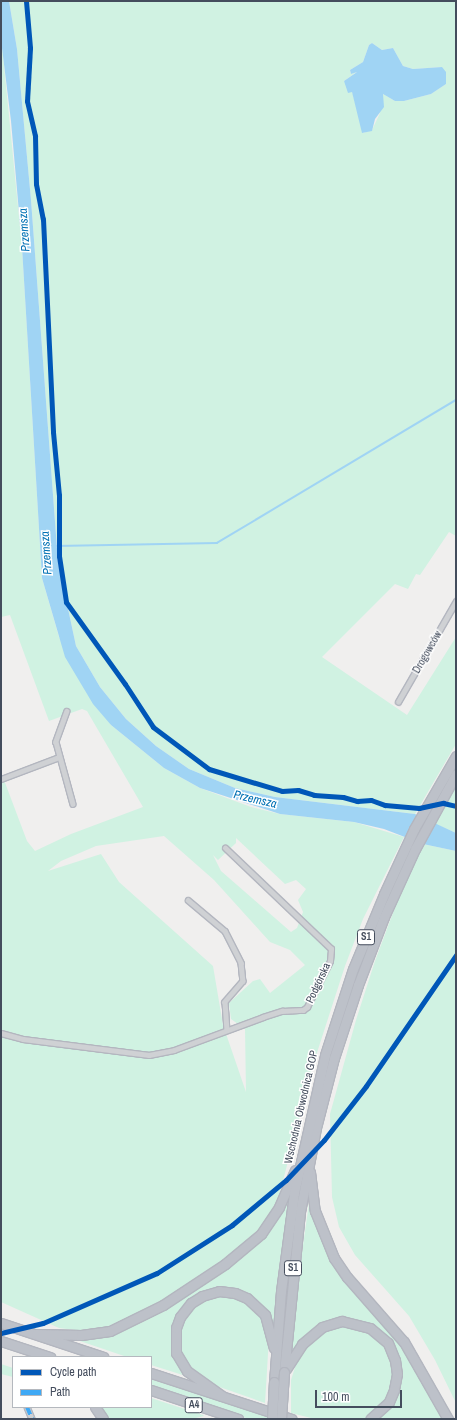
<!DOCTYPE html>
<meta charset="utf-8">
<style>
body{margin:0}
#map{position:relative;width:457px;height:1420px;overflow:hidden;background:#f0efee;font-family:"Archivo Narrow",sans-serif}
div>[style]{position:absolute}
.green>*{inset:0;background:#d0f2e2}
.water>*{inset:0;background:#a0d4f4}
.stream>*{height:1.5px;margin:-0.75px;padding:0 0.75px;transform-origin:0.75px;border-radius:0.75px;background:#a0d4f4}
.roads{filter:drop-shadow(1px 0 #b3b6bf) drop-shadow(-1px 0 #b3b6bf) drop-shadow(0 1px #b3b6bf) drop-shadow(0 -1px #b3b6bf)}
.minor>*{height:4.5px;margin:-2.25px;padding:0 2.25px;transform-origin:2.25px;border-radius:2.25px;background:#cfd1d4}
.motorway>*{height:9px;margin:-4.5px;padding:0 4.5px;transform-origin:4.5px;border-radius:4.5px;background:#bdc1c9}
.bridges{filter:drop-shadow(1px 0 #b3b6bf) drop-shadow(-1px 0 #b3b6bf) drop-shadow(0 1px #b3b6bf) drop-shadow(0 -1px #b3b6bf)}
.motorway-bridge>*{height:9px;margin:-4.5px;padding:0 4.5px;transform-origin:4.5px;border-radius:4.5px;background:#bdc1c9}
.quiet>*{height:4px;margin-top:-2px;transform-origin:0;background:repeating-linear-gradient(90deg,#3fa9f5 0 8px,transparent 0 12px)}
.cycleway>*{height:5px;margin:-2.5px;padding:0 2.5px;transform-origin:2.5px;border-radius:2.5px;background:#0057b8}
span{translate:-50% -50%;white-space:nowrap;text-align:center;line-height:1.15;-webkit-text-stroke:3px #fff;paint-order:stroke}
.shield-label span{padding:1px 3px;background:#fff;border:1px solid;border-radius:3px;-webkit-text-stroke-width:0}
.shield-label{font-size:10px;color:#444d5d;font-weight:700}
.street-label{font-size:11px;color:#444d5d}
.water-label{font-size:12px;color:#0071b4;font-style:italic}
.frame{position:absolute;inset:0;border:2px solid #444d5d;pointer-events:none}
.legend{position:absolute;left:12px;top:1356px;width:140px;height:52px;box-sizing:border-box;background:#fff;border:1px solid #b4b8be;margin:0;padding:5px 7px;list-style:none;font-size:12px;color:#444d5d}
.legend li{display:flex;align-items:center;gap:8px;height:20px}
.legend b{width:20px;border:1px solid #b4b8be}
.scale{position:absolute;left:315px;top:1390px;width:87px;height:18px;box-sizing:border-box;border:2px solid #444d5d;border-top:0;padding-left:5px;font-size:12px;line-height:14px;white-space:nowrap;color:#444d5d;-webkit-text-stroke:3px #fff;paint-order:stroke}
</style>
<div id="map">
<div class="green">
<div style="clip-path:polygon(evenodd,9px 1px,456px 1px,456px 536px,449px 532px,420px 575px,416px 574px,408px 589px,395px 584px,322px 657px,407px 715px,456px 637px,456px 744px,415px 814px,275px 797px,235px 788px,189px 769px,156px 746px,126px 719px,100px 687px,76px 646px,58px 562px,31px 200px,17px 49px,9px 1px,372px 43px,382px 50px,393px 48px,403px 66px,413px 69px,442px 67px,446px 84px,431px 94px,404px 101px,395px 101px,383px 94px,380px 113px,372px 130px,363px 133px,352px 91px,344px 81px,358px 71px,351px 74px,350px 70px,363px 62px,369px 45px,372px 43px)"></div>
<div style="clip-path:polygon(evenodd,1px 35px,22px 247px,42px 578px,59px 637px,111px 725px,164px 768px,200px 788px,251px 807px,280px 814px,354px 822px,404px 837px,363px 919px,345px 966px,313px 1065px,278px 1200px,263px 1224px,250px 1239px,221px 1261px,167px 1298px,109px 1326px,83px 1331px,59px 1328px,1px 1302px,1px 781px,4px 780px,27px 841px,35px 851px,71px 834px,143px 807px,87px 711px,82px 709px,49px 721px,10px 615px,1px 617px,1px 35px,164px 836px,214px 880px,270px 942px,290px 950px,305px 965px,270px 993px,260px 979px,253px 981px,229px 1003px,231px 1019px,245px 1029px,246px 1092px,223px 1025px,213px 966px,119px 882px,101px 854px,48px 871px,61px 861px,96px 846px,164px 836px,1px 35px,236px 838px,285px 884px,296px 880px,306px 889px,298px 900px,303px 912px,297px 928px,291px 932px,221px 871px,213px 855px,218px 860px,236px 843px,236px 838px)"></div>
<div style="clip-path:polygon(456px 783px,456px 833px,433px 823px)"></div>
<div style="clip-path:polygon(423px 844px,456px 851px,456px 1403px,435px 1360px,409px 1316px,355px 1255px,339px 1227px,332px 1197px,330px 1114px,356px 1020px,375px 961px,403px 886px)"></div>
<div style="clip-path:polygon(291px 1181px,274px 1336px,266px 1312px,258px 1302px,244px 1293px,213px 1290px,175px 1320px,181px 1370px,186px 1376px,151px 1365px,151px 1357px,127px 1357px,77px 1340px,108px 1335px,251px 1246px)"></div>
<div style="clip-path:polygon(310px 1196px,321px 1238px,402px 1342px,446px 1419px,375px 1419px,392px 1405px,400px 1369px,374px 1327px,354px 1319px,332px 1321px,291px 1356px,288px 1351px)"></div>
<div style="clip-path:polygon(227px 1293px,258px 1307px,269px 1338px,265px 1403px,211px 1384px,189px 1371px,176px 1347px,179px 1321px,199px 1300px)"></div>
<div style="clip-path:polygon(341px 1324px,363px 1328px,384px 1343px,395px 1370px,389px 1396px,371px 1416px,365px 1419px,315px 1419px,291px 1413px,291px 1380px,300px 1351px,324px 1330px)"></div>
<div style="clip-path:polygon(1px 1364px,13px 1368px,13px 1377px,1px 1374px)"></div>
<div style="clip-path:polygon(151px 1377px,277px 1419px,249px 1419px,151px 1386px)"></div>
<div style="clip-path:polygon(151px 1398px,203px 1415px,204px 1416px,191px 1419px,107px 1419px,99px 1407px,151px 1407px)"></div>
</div>
<div class="water">
<div style="clip-path:polygon(1px 1px,9px 1px,17px 49px,31px 200px,58px 562px,76px 646px,100px 687px,126px 719px,156px 746px,189px 769px,235px 788px,275px 797px,415px 814px,456px 833px,456px 851px,423px 844px,384px 829px,354px 822px,280px 814px,200px 788px,164px 768px,111px 725px,93px 704px,65px 657px,42px 578px,22px 247px,11px 121px,1px 40px)"></div>
<div style="clip-path:polygon(372px 43px,382px 50px,393px 48px,403px 66px,413px 69px,442px 67px,446px 72px,446px 84px,431px 94px,404px 101px,395px 101px,383px 94px,384px 107px,375px 119px,372px 131px,362px 133px,352px 92px,348px 93px,344px 81px,357px 72px,351px 74px,350px 70px,363px 62px,369px 45px)"></div>
</div>
<div class="stream">
<div style="left:56px;top:546px;width:161px;rotate:-1.1deg"></div>
<div style="left:217px;top:543px;width:279px;rotate:-30.9deg"></div>
</div>
<div class="roads">
<div class="minor">
<div style="left:398px;top:702px;width:116px;rotate:-60.1deg"></div>
<div style="left:67px;top:711px;width:33px;rotate:110deg"></div>
<div style="left:56px;top:742px;width:64px;rotate:74.7deg"></div>
<div style="left:1px;top:779px;width:62px;rotate:-20.8deg"></div>
<div style="left:188px;top:900px;width:48px;rotate:40deg"></div>
<div style="left:225px;top:931px;width:36px;rotate:63deg"></div>
<div style="left:241px;top:963px;width:18px;rotate:84deg"></div>
<div style="left:243px;top:981px;width:28px;rotate:131deg"></div>
<div style="left:225px;top:1002px;width:28px;rotate:86deg"></div>
<div style="left:1px;top:1033px;width:23px;rotate:15deg"></div>
<div style="left:23px;top:1039px;width:127px;rotate:7.2deg"></div>
<div style="left:149px;top:1055px;width:25px;rotate:-11deg"></div>
<div style="left:174px;top:1050px;width:95px;rotate:-20.3deg"></div>
<div style="left:263px;top:1017px;width:20px;rotate:-18deg"></div>
<div style="left:282px;top:1011px;width:21px;rotate:-3deg"></div>
<div style="left:303px;top:1010px;width:5px;rotate:-37deg"></div>
<div style="left:307px;top:1007px;width:51px;rotate:-63.4deg"></div>
<div style="left:330px;top:961px;width:12px;rotate:-85deg"></div>
<div style="left:331px;top:949px;width:146px;rotate:-136.4deg"></div>
<div style="left:27px;top:1407px;width:13px;rotate:67deg"></div>
</div>
<div class="motorway">
<div style="left:310px;top:1172px;width:39px;rotate:83deg"></div>
<div style="left:315px;top:1211px;width:51px;rotate:68deg"></div>
<div style="left:334px;top:1258px;width:23px;rotate:56deg"></div>
<div style="left:347px;top:1277px;width:86px;rotate:48.8deg"></div>
<div style="left:404px;top:1342px;width:89px;rotate:60.3deg"></div>
<div style="left:1px;top:1323px;width:108px;rotate:18.3deg"></div>
<div style="left:36px;top:1334px;width:45px;rotate:1.3deg"></div>
<div style="left:81px;top:1335px;width:29px;rotate:-8deg"></div>
<div style="left:110px;top:1331px;width:59px;rotate:-26.1deg"></div>
<div style="left:163px;top:1305px;width:74px;rotate:-33.5deg"></div>
<div style="left:225px;top:1264px;width:47px;rotate:-39.8deg"></div>
<div style="left:261px;top:1234px;width:32px;rotate:-56deg"></div>
<div style="left:279px;top:1207px;width:40px;rotate:-66.6deg"></div>
<div style="left:1px;top:1341px;width:52px;rotate:18.1deg"></div>
<div style="left:286px;top:1369px;width:30px;rotate:-57deg"></div>
<div style="left:302px;top:1344px;width:26px;rotate:-40deg"></div>
<div style="left:322px;top:1327px;width:21px;rotate:-17deg"></div>
<div style="left:342px;top:1321px;width:29px;rotate:14deg"></div>
<div style="left:370px;top:1328px;width:23px;rotate:40deg"></div>
<div style="left:388px;top:1343px;width:18px;rotate:68deg"></div>
<div style="left:395px;top:1360px;width:14px;rotate:82deg"></div>
<div style="left:397px;top:1374px;width:16px;rotate:101deg"></div>
<div style="left:394px;top:1390px;width:13px;rotate:113deg"></div>
<div style="left:389px;top:1402px;width:25px;rotate:138deg"></div>
<div style="left:284px;top:1372px;width:161px;rotate:-84.3deg"></div>
<div style="left:300px;top:1212px;width:86px;rotate:-79.2deg"></div>
<div style="left:316px;top:1128px;width:72px;rotate:-75.6deg"></div>
<div style="left:334px;top:1058px;width:77px;rotate:-71.8deg"></div>
<div style="left:358px;top:985px;width:73px;rotate:-69.1deg"></div>
<div style="left:384px;top:917px;width:75px;rotate:-65.5deg"></div>
<div style="left:415px;top:849px;width:85px;rotate:-61.3deg"></div>
<div style="left:151px;top:1373px;width:148px;rotate:18.1deg"></div>
<div style="left:274px;top:1382px;width:91px;rotate:-85.6deg"></div>
<div style="left:281px;top:1291px;width:99px;rotate:-82.4deg"></div>
<div style="left:294px;top:1193px;width:141px;rotate:-77.3deg"></div>
<div style="left:325px;top:1055px;width:90px;rotate:-72deg"></div>
<div style="left:353px;top:969px;width:81px;rotate:-67.5deg"></div>
<div style="left:384px;top:894px;width:72px;rotate:-65.2deg"></div>
<div style="left:414px;top:829px;width:84px;rotate:-60.1deg"></div>
<div style="left:151px;top:1390px;width:92px;rotate:18.4deg"></div>
<div style="left:222px;top:1396px;width:43px;rotate:-144.5deg"></div>
<div style="left:187px;top:1371px;width:21px;rotate:-121deg"></div>
<div style="left:176px;top:1353px;width:25px;rotate:-90deg"></div>
<div style="left:176px;top:1328px;width:12px;rotate:-70deg"></div>
<div style="left:180px;top:1317px;width:18px;rotate:-52deg"></div>
<div style="left:191px;top:1303px;width:13px;rotate:-32deg"></div>
<div style="left:202px;top:1296px;width:18px;rotate:-16deg"></div>
<div style="left:219px;top:1291px;width:16px;rotate:7deg"></div>
<div style="left:235px;top:1293px;width:13px;rotate:23deg"></div>
<div style="left:247px;top:1298px;width:25px;rotate:43deg"></div>
<div style="left:265px;top:1315px;width:34px;rotate:75deg"></div>
<div style="left:95px;top:1407px;width:14px;rotate:56deg"></div>
</div>
</div>
<div class="bridges">
<div class="motorway-bridge">
<div style="left:272px;top:1419px;width:37px;rotate:-87deg"></div>
<div style="left:281px;top:1419px;width:47px;rotate:-86.3deg"></div>
</div>
</div>
<div class="quiet">
<div style="left:27px;top:1407px;width:13px;rotate:67deg"></div>
</div>
<div class="cycleway">
<div style="left:26px;top:1px;width:47px;rotate:85.1deg"></div>
<div style="left:30px;top:48px;width:53px;rotate:93.2deg"></div>
<div style="left:27px;top:101px;width:36px;rotate:77deg"></div>
<div style="left:35px;top:136px;width:48px;rotate:88.8deg"></div>
<div style="left:36px;top:184px;width:36px;rotate:79deg"></div>
<div style="left:43px;top:219px;width:213px;rotate:87.3deg"></div>
<div style="left:53px;top:432px;width:63px;rotate:84.6deg"></div>
<div style="left:59px;top:495px;width:61px;rotate:90deg"></div>
<div style="left:59px;top:556px;width:47px;rotate:81.3deg"></div>
<div style="left:66px;top:602px;width:101px;rotate:54.3deg"></div>
<div style="left:125px;top:684px;width:51px;rotate:56.9deg"></div>
<div style="left:153px;top:727px;width:70px;rotate:36.9deg"></div>
<div style="left:209px;top:769px;width:76px;rotate:16.8deg"></div>
<div style="left:282px;top:791px;width:16px;rotate:-4deg"></div>
<div style="left:298px;top:790px;width:17px;rotate:17deg"></div>
<div style="left:314px;top:795px;width:29px;rotate:4deg"></div>
<div style="left:343px;top:797px;width:15px;rotate:16deg"></div>
<div style="left:357px;top:801px;width:14px;rotate:-4deg"></div>
<div style="left:371px;top:800px;width:15px;rotate:20deg"></div>
<div style="left:385px;top:805px;width:34px;rotate:5deg"></div>
<div style="left:419px;top:808px;width:25px;rotate:-12deg"></div>
<div style="left:443px;top:803px;width:13px;rotate:13deg"></div>
<div style="left:1px;top:1333px;width:43px;rotate:-13.4deg"></div>
<div style="left:43px;top:1323px;width:124px;rotate:-23.7deg"></div>
<div style="left:157px;top:1273px;width:89px;rotate:-32.6deg"></div>
<div style="left:232px;top:1225px;width:70px;rotate:-39.8deg"></div>
<div style="left:286px;top:1180px;width:55px;rotate:-46.5deg"></div>
<div style="left:324px;top:1140px;width:68px;rotate:-52.1deg"></div>
<div style="left:366px;top:1086px;width:159px;rotate:-55.5deg"></div>
</div>
<div class="shield-label">
<span style="left:366px;top:937px">S1</span>
<span style="left:293px;top:1268px">S1</span>
<span style="left:194px;top:1405px">A4</span>
</div>
<div class="street-label">
<span style="left:427px;top:652px;rotate:-60deg">Drogowców</span>
<span style="left:318px;top:983px;rotate:-65deg">Podgórska</span>
<span style="left:301px;top:1107px;rotate:-77deg">Wschodnia Obwodnica GOP</span>
</div>
<div class="water-label">
<span style="left:25px;top:230px;rotate:-94deg">Przemsza</span>
<span style="left:47px;top:553px;rotate:-94deg">Przemsza</span>
<span style="left:255px;top:800px;rotate:13deg">Przemsza</span>
</div>
<div class="frame"></div>
<ul class="legend">
<li><b style="height:5px;background:#0057b8"></b>Cycle path</li>
<li><b style="height:5px;background:#3fa9f5"></b>Path</li>
</ul>
<div class="scale">100 m</div>
</div>
